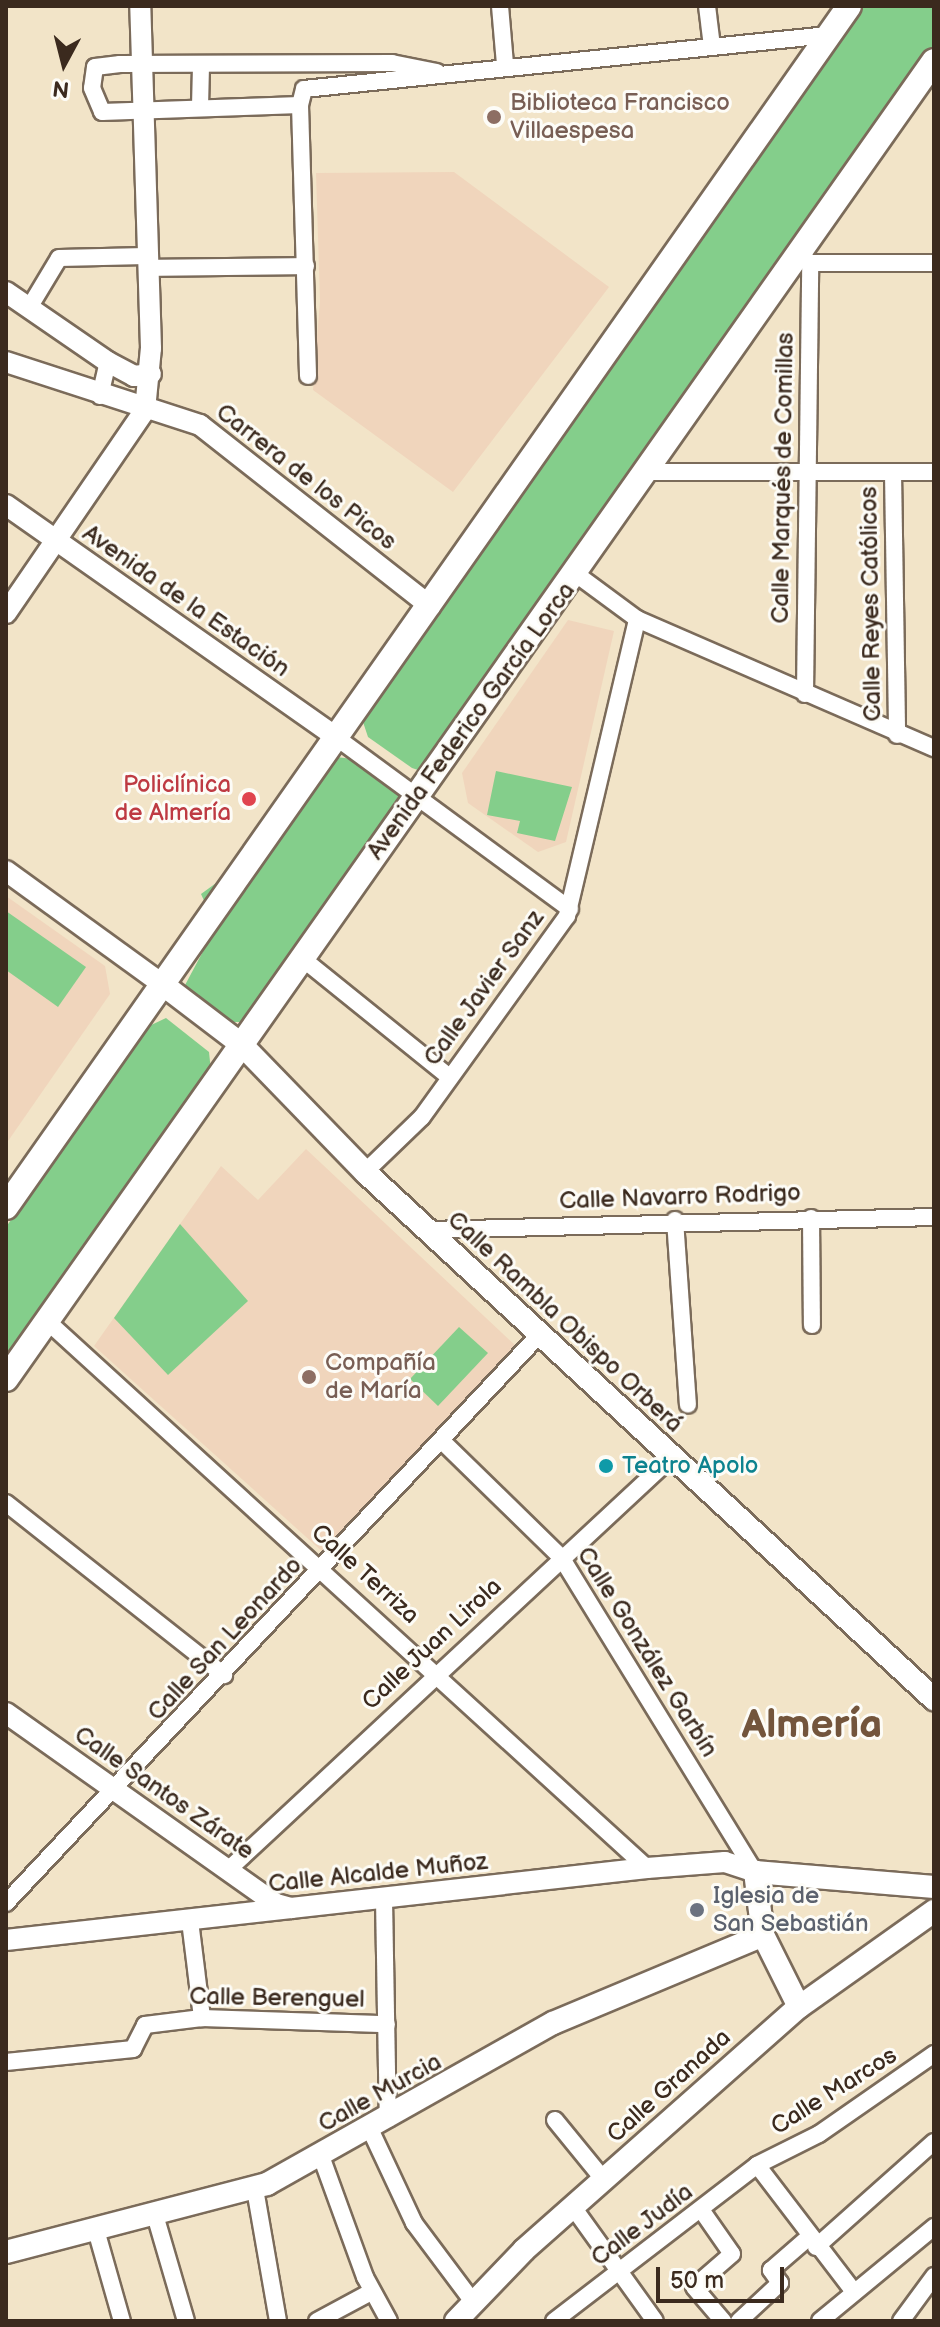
<!DOCTYPE html>
<meta charset="utf-8">
<style>
body{margin:0}
#map{position:relative;width:940px;height:2327px;overflow:hidden;background:#f2e4c8;font-family:"Balsamiq Sans",sans-serif}
div>[style]{position:absolute}
.built>*{inset:0;background:#f0d5bc}
.green>*{inset:0;background:#84ce8b}
.roads{filter:drop-shadow(2px 0 #7b6b5a) drop-shadow(-2px 0 #7b6b5a) drop-shadow(0 2px #7b6b5a) drop-shadow(0 -2px #7b6b5a)}
.minor>*{height:16px;margin:-8px;padding:0 8px;transform-origin:8px;border-radius:8px;background:#fff}
.tertiary>*{height:20px;margin:-10px;padding:0 10px;transform-origin:10px;border-radius:10px;background:#fff}
.secondary>*{height:22px;margin:-11px;padding:0 11px;transform-origin:11px;border-radius:11px;background:#fff}
.primary>*{height:24px;margin:-12px;padding:0 12px;transform-origin:12px;border-radius:12px;background:#fff}
.dots>*{width:22px;height:22px;translate:-50% -50%;box-sizing:border-box;border:4px solid #fdfcf7;border-radius:50%}
span{translate:-50% -50%;white-space:nowrap;text-align:center;line-height:1.15;-webkit-text-stroke:6px #fdfcf7;paint-order:stroke}
.education-label{font-size:24px;color:#785e54}
.left{translate:0 -50%;text-align:left}
.street-label{font-size:24px;color:#3b2a1e}
.health-label{font-size:24px;color:#be3a42}
.right{translate:-100% -50%;text-align:right}
.culture-label{font-size:24px;color:#0d838f}
.worship-label{font-size:24px;color:#5b616d}
.town-label{font-size:40px;color:#73553c;font-weight:700}
.frame{position:absolute;inset:0;border:8px solid #3b2a1e;pointer-events:none}
.north{position:absolute;left:24px;top:24px;width:80px;height:80px;-webkit-text-stroke:6px #fdfcf7;paint-order:stroke;rotate:187deg;font-size:22px;font-weight:700;line-height:32px;text-align:center;color:#3b2a1e}
.north::after{content:'';display:block;margin:auto;width:28px;height:36px;background:#3b2a1e;clip-path:polygon(50% 0,100% 100%,50% 72%,0 100%)}
.scale{position:absolute;left:656px;top:2267px;width:128px;height:36px;box-sizing:border-box;border:4px solid #3b2a1e;border-top:0;padding-left:10px;font-size:24px;line-height:28px;white-space:nowrap;color:#3b2a1e;-webkit-text-stroke:6px #fdfcf7;paint-order:stroke}
</style>
<div id="map">
<div class="built">
<div style="clip-path:polygon(454px 172px,609px 287px,453px 492px,313px 390px,320px 301px,316px 173px)"></div>
<div style="clip-path:polygon(568px 620px,614px 631px,566px 842px,538px 852px,468px 803px,462px 773px)"></div>
<div style="clip-path:polygon(6px 896px,105px 966px,110px 994px,6px 1144px)"></div>
<div style="clip-path:polygon(306px 1149px,518px 1348px,325px 1554px,94px 1346px,221px 1166px,258px 1200px)"></div>
</div>
<div class="green">
<div style="clip-path:polygon(863px 6px,934px 6px,934px 48px,421px 771px,412px 768px,368px 737px,363px 722px)"></div>
<div style="clip-path:polygon(336px 757px,353px 759px,398px 791px,400px 801px,245px 1022px,226px 1022px,184px 987px,216px 927px,201px 894px,278px 838px)"></div>
<div style="clip-path:polygon(496px 771px,572px 787px,555px 841px,517px 833px,520px 821px,487px 815px)"></div>
<div style="clip-path:polygon(6px 911px,86px 967px,58px 1007px,6px 970px)"></div>
<div style="clip-path:polygon(166px 1018px,209px 1052px,211px 1071px,6px 1363px,6px 1227px,147px 1027px)"></div>
<div style="clip-path:polygon(180px 1224px,248px 1301px,168px 1375px,114px 1318px)"></div>
<div style="clip-path:polygon(459px 1327px,488px 1353px,438px 1406px,410px 1379px)"></div>
</div>
<div class="roads">
<div class="minor">
<div style="left:500px;top:6px;width:58px;rotate:85.1deg"></div>
<div style="left:707px;top:6px;width:39px;rotate:83deg"></div>
<div style="left:437px;top:72px;width:46px;rotate:-168.7deg"></div>
<div style="left:392px;top:63px;width:272px;rotate:179.8deg"></div>
<div style="left:120px;top:64px;width:25px;rotate:173deg"></div>
<div style="left:95px;top:67px;width:21px;rotate:98deg"></div>
<div style="left:92px;top:88px;width:26px;rotate:67deg"></div>
<div style="left:102px;top:112px;width:198px;rotate:-2deg"></div>
<div style="left:300px;top:105px;width:16px;rotate:-76deg"></div>
<div style="left:304px;top:89px;width:527px;rotate:-5.88deg"></div>
<div style="left:300px;top:105px;width:271px;rotate:88.3deg"></div>
<div style="left:200px;top:107px;width:41px;rotate:-88.6deg"></div>
<div style="left:802px;top:256px;width:11px;rotate:41deg"></div>
<div style="left:810px;top:263px;width:124px"></div>
<div style="left:147px;top:268px;width:159px;rotate:-0.7deg"></div>
<div style="left:29px;top:308px;width:58px;rotate:-59deg"></div>
<div style="left:59px;top:258px;width:87px;rotate:-1.3deg"></div>
<div style="left:100px;top:396px;width:35px;rotate:-77deg"></div>
<div style="left:649px;top:472px;width:285px"></div>
<div style="left:893px;top:472px;width:263px;rotate:89.1deg"></div>
<div style="left:576px;top:574px;width:76px;rotate:36.4deg"></div>
<div style="left:637px;top:619px;width:324px;rotate:23.5deg"></div>
<div style="left:805px;top:694px;width:431px;rotate:-89.3deg"></div>
<div style="left:337px;top:738px;width:289px;rotate:36.3deg"></div>
<div style="left:303px;top:959px;width:186px;rotate:38.9deg"></div>
<div style="left:365px;top:1172px;width:79px;rotate:-44deg"></div>
<div style="left:422px;top:1117px;width:248px;rotate:-54.2deg"></div>
<div style="left:567px;top:916px;width:305px;rotate:-76.7deg"></div>
<div style="left:811px;top:1218px;width:107px;rotate:89.5deg"></div>
<div style="left:675px;top:1220px;width:185px;rotate:86deg"></div>
<div style="left:428px;top:1230px;width:506px;rotate:-1.47deg"></div>
<div style="left:47px;top:1321px;width:812px;rotate:42.35deg"></div>
<div style="left:442px;top:1441px;width:166px;rotate:44.3deg"></div>
<div style="left:561px;top:1557px;width:370px;rotate:58.4deg"></div>
<div style="left:6px;top:1503px;width:278px;rotate:38.3deg"></div>
<div style="left:228px;top:1870px;width:606px;rotate:-42.93deg"></div>
<div style="left:384px;top:1899px;width:220px;rotate:89deg"></div>
<div style="left:6px;top:1903px;width:780px;rotate:-46.82deg"></div>
<div style="left:190px;top:1921px;width:98px;rotate:82.9deg"></div>
<div style="left:6px;top:2062px;width:128px;rotate:-5.8deg"></div>
<div style="left:133px;top:2049px;width:27px;rotate:-63deg"></div>
<div style="left:145px;top:2025px;width:57px;rotate:-7deg"></div>
<div style="left:202px;top:2018px;width:185px;rotate:1.9deg"></div>
<div style="left:555px;top:2120px;width:77px;rotate:50.8deg"></div>
<div style="left:370px;top:2129px;width:104px;rotate:64.9deg"></div>
<div style="left:414px;top:2223px;width:99px;rotate:53.2deg"></div>
<div style="left:321px;top:2156px;width:129px;rotate:70deg"></div>
<div style="left:365px;top:2277px;width:50px;rotate:61.4deg"></div>
<div style="left:757px;top:2165px;width:160px;rotate:52.6deg"></div>
<div style="left:255px;top:2189px;width:134px;rotate:80.1deg"></div>
<div style="left:573px;top:2207px;width:140px;rotate:54.3deg"></div>
<div style="left:702px;top:2211px;width:52px;rotate:55.1deg"></div>
<div style="left:732px;top:2254px;width:50px;rotate:139deg"></div>
<div style="left:694px;top:2287px;width:45px;rotate:49.5deg"></div>
<div style="left:155px;top:2215px;width:110px;rotate:73.7deg"></div>
<div style="left:96px;top:2230px;width:95px;rotate:74.1deg"></div>
<div style="left:816px;top:2247px;width:158px;rotate:-41.7deg"></div>
<div style="left:317px;top:2321px;width:61px;rotate:-28.2deg"></div>
<div style="left:554px;top:2321px;width:256px;rotate:-37.5deg"></div>
<div style="left:757px;top:2165px;width:69px;rotate:-26.6deg"></div>
<div style="left:819px;top:2134px;width:140px;rotate:-34.8deg"></div>
<div style="left:739px;top:2321px;width:56px;rotate:-42.8deg"></div>
<div style="left:780px;top:2283px;width:16px;rotate:-125deg"></div>
<div style="left:771px;top:2270px;width:49px;rotate:-40.9deg"></div>
<div style="left:820px;top:2321px;width:148px;rotate:-39.5deg"></div>
<div style="left:901px;top:2321px;width:56px;rotate:-53.7deg"></div>
</div>
<div class="tertiary">
<div style="left:6px;top:292px;width:124px;rotate:34.5deg"></div>
<div style="left:108px;top:362px;width:30px;rotate:28deg"></div>
<div style="left:134px;top:376px;width:17px;rotate:-7deg"></div>
<div style="left:6px;top:362px;width:204px;rotate:18deg"></div>
<div style="left:200px;top:425px;width:293px;rotate:38.2deg"></div>
<div style="left:6px;top:505px;width:405px;rotate:35.1deg"></div>
<div style="left:6px;top:613px;width:246px;rotate:-55.6deg"></div>
<div style="left:145px;top:410px;width:62px;rotate:-84.5deg"></div>
<div style="left:151px;top:348px;width:342px;rotate:-91.8deg"></div>
<div style="left:6px;top:871px;width:193px;rotate:35.9deg"></div>
<div style="left:6px;top:1713px;width:331px;rotate:35.3deg"></div>
<div style="left:276px;top:1904px;width:16px;rotate:15deg"></div>
<div style="left:6px;top:1940px;width:645px;rotate:-6.41deg"></div>
<div style="left:647px;top:1868px;width:78px;rotate:-4.4deg"></div>
<div style="left:725px;top:1862px;width:32px;rotate:18deg"></div>
</div>
<div class="secondary">
<div style="left:162px;top:984px;width:101px;rotate:37.3deg"></div>
<div style="left:242px;top:1045px;width:177px;rotate:45.9deg"></div>
<div style="left:365px;top:1172px;width:776px;rotate:42.81deg"></div>
<div style="left:763px;top:1935px;width:64px;rotate:-97.2deg"></div>
<div style="left:755px;top:1872px;width:180px;rotate:4.8deg"></div>
<div style="left:763px;top:1935px;width:80px;rotate:63.4deg"></div>
<div style="left:6px;top:2252px;width:270px;rotate:-14.6deg"></div>
<div style="left:267px;top:2184px;width:328px;rotate:-29.4deg"></div>
<div style="left:553px;top:2023px;width:228px;rotate:-22.7deg"></div>
<div style="left:456px;top:2321px;width:98px;rotate:-46.2deg"></div>
<div style="left:524px;top:2250px;width:367px;rotate:-41.5deg"></div>
<div style="left:799px;top:2007px;width:166px;rotate:-35.4deg"></div>
</div>
<div class="primary">
<div style="left:6px;top:1207px;width:1467px;rotate:-54.93deg"></div>
<div style="left:6px;top:1379px;width:1612px;rotate:-54.85deg"></div>
</div>
</div>
<div class="dots">
<div style="left:494px;top:117px;background:#8d6e63"></div>
<div style="left:249px;top:799px;background:#e0444e"></div>
<div style="left:309px;top:1377px;background:#8d6e63"></div>
<div style="left:606px;top:1466px;background:#0f9aa8"></div>
<div style="left:697px;top:1910px;background:#6b7280"></div>
</div>
<div class="education-label">
<span class="left" style="left:510px;top:117px">Biblioteca Francisco<br>Villaespesa</span>
<span class="left" style="left:325px;top:1377px">Compañía<br>de María</span>
</div>
<div class="street-label">
<span style="left:306px;top:477px;rotate:38deg">Carrera de los Picos</span>
<span style="left:783px;top:478px;rotate:-89deg">Calle Marqués de Comillas</span>
<span style="left:186px;top:601px;rotate:35deg">Avenida de la Estación</span>
<span style="left:871px;top:604px;rotate:-91deg">Calle Reyes Católicos</span>
<span style="left:471px;top:721px;rotate:-54deg">Avenida Federico García Lorca</span>
<span style="left:484px;top:988px;rotate:-54deg">Calle Javier Sanz</span>
<span style="left:680px;top:1197px;rotate:-2deg">Calle Navarro Rodrigo</span>
<span style="left:565px;top:1322px;rotate:43deg">Calle Rambla Obispo Orberá</span>
<span style="left:365px;top:1574px;rotate:42deg">Calle Terriza</span>
<span style="left:225px;top:1639px;rotate:-47deg">Calle San Leonardo</span>
<span style="left:432px;top:1644px;rotate:-43deg">Calle Juan Lirola</span>
<span style="left:647px;top:1652px;rotate:58deg">Calle González Garbín</span>
<span style="left:164px;top:1793px;rotate:35deg">Calle Santos Zárate</span>
<span style="left:378px;top:1873px;rotate:-6deg">Calle Alcalde Muñoz</span>
<span style="left:277px;top:1998px;rotate:1deg">Calle Berenguel</span>
<span style="left:669px;top:2086px;rotate:-42deg">Calle Granada</span>
<span style="left:834px;top:2091px;rotate:-32deg">Calle Marcos</span>
<span style="left:380px;top:2093px;rotate:-29deg">Calle Murcia</span>
<span style="left:642px;top:2225px;rotate:-37deg">Calle Judía</span>
</div>
<div class="health-label">
<span class="right" style="left:231px;top:799px">Policlínica<br>de Almería</span>
</div>
<div class="culture-label">
<span class="left" style="left:622px;top:1466px">Teatro Apolo</span>
</div>
<div class="worship-label">
<span class="left" style="left:713px;top:1910px">Iglesia de<br>San Sebastián</span>
</div>
<div class="town-label">
<span style="left:812px;top:1725px">Almería</span>
</div>
<div class="frame"></div>
<div class="north">N</div>
<div class="scale">50 m</div>
</div>
